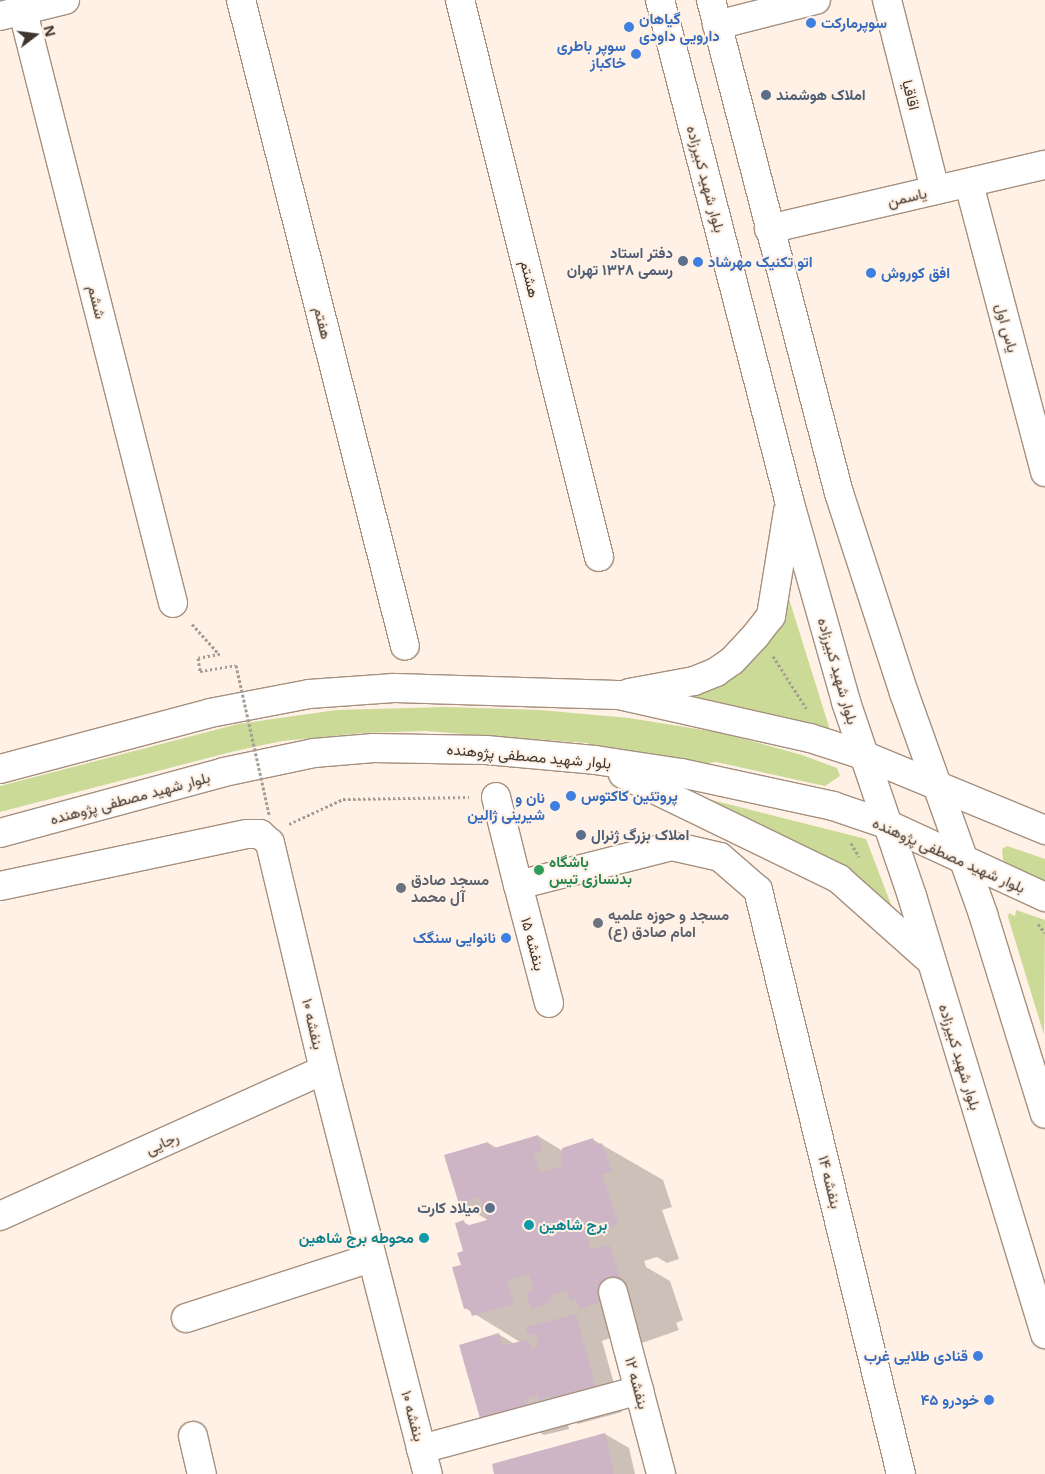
<!DOCTYPE html>
<meta charset="utf-8">
<style>
body{margin:0}
#map{position:relative;width:1045px;height:1474px;overflow:hidden;background:#fff1e6;font-family:"Noto Sans",Vazirmatn,sans-serif}
div>[style]{position:absolute}
.green>*{inset:0;background:#cbda97}
.shadow>*{inset:0;background:#0003}
.building>*{inset:0;background:#ceb5c5}
.path>*{height:3px;margin-top:-1.5px;transform-origin:0;background:repeating-linear-gradient(90deg,#a79c92 0 2.5px,transparent 0 5px)}
.roads{filter:drop-shadow(1px 0 #a5907f) drop-shadow(-1px 0 #a5907f) drop-shadow(0 1px #a5907f) drop-shadow(0 -1px #a5907f)}
.minor>*{height:28px;margin:-14px;padding:0 14px;transform-origin:14px;border-radius:14px;background:#fff}
.major>*{height:28px;margin:-14px;padding:0 14px;transform-origin:14px;border-radius:14px;background:#fff}
.path-bridge>*{height:3px;margin-top:-1.5px;transform-origin:0;background:repeating-linear-gradient(90deg,#a79c92 0 2.5px,transparent 0 5px)}
.dots>*{width:14px;height:14px;translate:-50% -50%;box-sizing:border-box;border:2px solid #fff1e6;border-radius:50%}
span{translate:-50% -50%;white-space:nowrap;text-align:center;line-height:1.15;-webkit-text-stroke:4px #fff1e6;paint-order:stroke}
.shop-label{font-size:15px;color:#366cbe;font-weight:700}
.left{translate:0 -50%;text-align:left}
.right{translate:-100% -50%;text-align:right}
.service-label{font-size:15px;color:#4e5e75;font-weight:700}
.street-label{font-size:15px;color:#3e362e}
.leisure-label{font-size:15px;color:#27864d;font-weight:700}
.worship-label{font-size:15px;color:#5b616d;font-weight:700}
.culture-label{font-size:15px;color:#0d838f;font-weight:700}
.north{position:absolute;left:10px;top:10px;width:50px;height:50px;-webkit-text-stroke:4px #fff1e6;paint-order:stroke;rotate:75deg;font-size:14px;font-weight:700;line-height:20px;text-align:center;color:#3e362e}
.north::after{content:'';display:block;margin:auto;width:18px;height:22px;background:#3e362e;clip-path:polygon(50% 0,100% 100%,50% 72%,0 100%)}
</style>
<div id="map">
<div class="green">
<div style="clip-path:polygon(785px 586px,830px 730px,790px 718px,661px 694px,694px 688px)"></div>
<div style="clip-path:polygon(445px 707px,540px 710px,629px 718px,722px 733px,802px 755px,837px 768px,840px 776px,825px 786px,716px 762px,652px 771px,587px 743px,425px 731px,363px 733px,282px 741px,231px 752px,0 812px,0 786px,238px 724px,336px 710px)"></div>
<div style="clip-path:polygon(657px 786px,866px 839px,897px 920px)"></div>
<div style="clip-path:polygon(1007px 846px,1045px 859px,1045px 881px,1016px 870px,1003px 860px,1002px 849px)"></div>
<div style="clip-path:polygon(1016px 910px,1045px 920px,1044px 1035px,1008px 917px,1009px 913px,1015px 916px)"></div>
</div>
<div class="shadow">
<div style="clip-path:polygon(538px 1136px,563px 1151px,592px 1139px,663px 1180px,672px 1207px,662px 1210px,679px 1259px,667px 1263px,657px 1257px,644px 1261px,646px 1267px,670px 1281px,683px 1320px,676px 1323px,679px 1330px,642px 1343px,617px 1328px,612px 1337px,602px 1341px,622px 1412px,578px 1424px,567px 1417px,569px 1429px,544px 1435px,537px 1431px,507px 1442px,484px 1428px,498px 1334px,515px 1344px,520px 1342px,465px 1308px,463px 1222px,471px 1226px,489px 1221px,460px 1203px,488px 1143px,497px 1148px)"></div>
<div style="clip-path:polygon(605px 1434px,629px 1448px,635px 1474px,496px 1474px)"></div>
</div>
<div class="building">
<div style="clip-path:polygon(538px 1135px,542px 1150px,534px 1152px,540px 1173px,562px 1166px,562px 1148px,593px 1138px,595px 1146px,602px 1143px,612px 1172px,602px 1175px,619px 1224px,605px 1229px,603px 1220px,584px 1227px,591px 1250px,609px 1244px,623px 1285px,619px 1295px,580px 1309px,576px 1299px,570px 1301px,567px 1290px,552px 1295px,551px 1302px,531px 1309px,526px 1294px,533px 1288px,529px 1274px,507px 1281px,514px 1304px,472px 1316px,469px 1308px,464px 1309px,452px 1267px,461px 1265px,457px 1253px,463px 1251px,455px 1223px,464px 1220px,466px 1226px,487px 1220px,480px 1197px,459px 1204px,444px 1155px,488px 1142px,491px 1149px)"></div>
<div style="clip-path:polygon(576px 1314px,599px 1399px,554px 1411px,549px 1396px,539px 1401px,537px 1395px,524px 1400px,531px 1405px,483px 1429px,459px 1345px,499px 1333px,503px 1346px,528px 1339px,531px 1348px,538px 1347px,536px 1334px,529px 1336px,525px 1327px)"></div>
<div style="clip-path:polygon(605px 1433px,614px 1474px,494px 1474px,492px 1464px)"></div>
</div>
<div class="path">
<div style="left:192px;top:624px;width:40px;rotate:48deg"></div>
<div style="left:220px;top:654px;width:22px;rotate:170deg"></div>
<div style="left:198px;top:658px;width:13px;rotate:81deg"></div>
<div style="left:200px;top:671px;width:36px;rotate:-9deg"></div>
<div style="left:773px;top:656px;width:62px;rotate:57.6deg"></div>
<div style="left:289px;top:824px;width:60px;rotate:-24.8deg"></div>
<div style="left:343px;top:799px;width:126px;rotate:-0.9deg"></div>
<div style="left:851px;top:843px;width:16px;rotate:60deg"></div>
<div style="left:1038px;top:924px;width:11px;rotate:52deg"></div>
</div>
<div class="roads">
<div class="minor">
<div style="left:20px;top:0;width:622px;rotate:75.76deg"></div>
<div style="left:241px;top:0;width:666px;rotate:75.76deg"></div>
<div style="left:460px;top:0;width:574px;rotate:75.99deg"></div>
<div style="left:887px;top:0;width:196px;rotate:75.8deg"></div>
<div style="left:0;top:16px;width:67px;rotate:-13.8deg"></div>
<div style="left:717px;top:25px;width:102px;rotate:-14.2deg"></div>
<div style="left:969px;top:184px;width:298px;rotate:75.2deg"></div>
<div style="left:769px;top:229px;width:283px;rotate:-13.1deg"></div>
<div style="left:496px;top:797px;width:91px;rotate:76deg"></div>
<div style="left:0;top:886px;width:252px;rotate:-11.9deg"></div>
<div style="left:247px;top:834px;width:13px"></div>
<div style="left:260px;top:834px;width:13px;rotate:42deg"></div>
<div style="left:270px;top:843px;width:233px;rotate:76.6deg"></div>
<div style="left:324px;top:1070px;width:417px;rotate:75.6deg"></div>
<div style="left:549px;top:1003px;width:122px;rotate:-104.7deg"></div>
<div style="left:518px;top:885px;width:159px;rotate:-14.2deg"></div>
<div style="left:672px;top:846px;width:49px;rotate:12.9deg"></div>
<div style="left:720px;top:857px;width:50px;rotate:41deg"></div>
<div style="left:758px;top:890px;width:601px;rotate:76.24deg"></div>
<div style="left:0;top:1216px;width:355px;rotate:-24.3deg"></div>
<div style="left:613px;top:1292px;width:188px;rotate:75.2deg"></div>
<div style="left:186px;top:1318px;width:194px;rotate:-18deg"></div>
<div style="left:193px;top:1436px;width:39px;rotate:77deg"></div>
<div style="left:421px;top:1449px;width:226px;rotate:-15.1deg"></div>
</div>
<div class="major">
<div style="left:660px;top:0;width:516px;rotate:75.53deg"></div>
<div style="left:789px;top:500px;width:210px;rotate:74.2deg"></div>
<div style="left:846px;top:702px;width:205px;rotate:71.2deg"></div>
<div style="left:912px;top:896px;width:458px;rotate:73.1deg"></div>
<div style="left:711px;top:0;width:509px;rotate:75.45deg"></div>
<div style="left:839px;top:493px;width:210px;rotate:72deg"></div>
<div style="left:904px;top:693px;width:235px;rotate:70.3deg"></div>
<div style="left:983px;top:914px;width:209px;rotate:72.8deg"></div>
<div style="left:629px;top:693px;width:66px;rotate:-10.5deg"></div>
<div style="left:694px;top:681px;width:24px;rotate:-22deg"></div>
<div style="left:716px;top:672px;width:19px;rotate:-35deg"></div>
<div style="left:732px;top:661px;width:35px;rotate:-47deg"></div>
<div style="left:756px;top:635px;width:24px;rotate:-52deg"></div>
<div style="left:771px;top:616px;width:106px;rotate:-80.8deg"></div>
<div style="left:0;top:769px;width:217px;rotate:-14.9deg"></div>
<div style="left:210px;top:713px;width:101px;rotate:-10.9deg"></div>
<div style="left:309px;top:694px;width:85px;rotate:-4deg"></div>
<div style="left:394px;top:688px;width:225px;rotate:1.8deg"></div>
<div style="left:619px;top:695px;width:196px;rotate:12.7deg"></div>
<div style="left:810px;top:738px;width:56px;rotate:17.8deg"></div>
<div style="left:863px;top:755px;width:197px;rotate:22.4deg"></div>
<div style="left:623px;top:774px;width:240px;rotate:25.9deg"></div>
<div style="left:839px;top:879px;width:122px;rotate:41.7deg"></div>
<div style="left:0;top:833px;width:232px;rotate:-15.2deg"></div>
<div style="left:224px;top:772px;width:92px;rotate:-11.9deg"></div>
<div style="left:314px;top:753px;width:60px;rotate:-4.8deg"></div>
<div style="left:374px;top:748px;width:112px;rotate:1deg"></div>
<div style="left:486px;top:750px;width:109px;rotate:5.2deg"></div>
<div style="left:595px;top:760px;width:87px;rotate:8.6deg"></div>
<div style="left:681px;top:773px;width:156px;rotate:12.2deg"></div>
<div style="left:833px;top:806px;width:59px;rotate:18.7deg"></div>
<div style="left:889px;top:825px;width:172px;rotate:24.8deg"></div>
</div>
</div>
<div class="path-bridge">
<div style="left:236px;top:665px;width:153px;rotate:77.5deg"></div>
</div>
<div class="dots">
<div style="left:811px;top:23px;background:#3f7fe0"></div>
<div style="left:629px;top:27px;background:#3f7fe0"></div>
<div style="left:636px;top:54px;background:#3f7fe0"></div>
<div style="left:766px;top:95px;background:#5c6f8a"></div>
<div style="left:683px;top:261px;background:#5c6f8a"></div>
<div style="left:698px;top:262px;background:#3f7fe0"></div>
<div style="left:871px;top:273px;background:#3f7fe0"></div>
<div style="left:571px;top:796px;background:#3f7fe0"></div>
<div style="left:555px;top:806px;background:#3f7fe0"></div>
<div style="left:581px;top:835px;background:#5c6f8a"></div>
<div style="left:539px;top:870px;background:#2e9e5b"></div>
<div style="left:401px;top:888px;background:#6b7280"></div>
<div style="left:598px;top:923px;background:#6b7280"></div>
<div style="left:506px;top:938px;background:#3f7fe0"></div>
<div style="left:490px;top:1208px;background:#5c6f8a"></div>
<div style="left:529px;top:1225px;background:#0f9aa8"></div>
<div style="left:424px;top:1238px;background:#0f9aa8"></div>
<div style="left:978px;top:1356px;background:#3f7fe0"></div>
<div style="left:989px;top:1400px;background:#3f7fe0"></div>
</div>
<div class="shop-label">
<span class="left" style="left:639px;top:27px">گیاهان<br>دارویی داودی</span>
<span class="left" style="left:821px;top:23px">سوپرمارکت</span>
<span class="right" style="left:626px;top:54px">سوپر باطری<br>خاکباز</span>
<span class="left" style="left:708px;top:262px">اتو تکنیک مهرشاد</span>
<span class="left" style="left:881px;top:273px">افق کوروش</span>
<span class="left" style="left:581px;top:796px">پروتئین کاکتوس</span>
<span class="right" style="left:545px;top:806px">نان و<br>شیرینی ژالین</span>
<span class="right" style="left:496px;top:938px">نانوایی سنگک</span>
<span class="right" style="left:968px;top:1356px">قنادی طلایی غرب</span>
<span class="right" style="left:979px;top:1400px">خودرو ۴۵</span>
</div>
<div class="service-label">
<span class="left" style="left:776px;top:95px">املاک هوشمند</span>
<span class="right" style="left:673px;top:261px">دفتر استاد<br>رسمی ۱۳۲۸ تهران</span>
<span class="left" style="left:591px;top:835px">املاک بزرگ ژنرال</span>
<span class="right" style="left:480px;top:1208px">میلاد کارت</span>
</div>
<div class="street-label">
<span style="left:911px;top:95px;rotate:76deg">اقاقیا</span>
<span style="left:706px;top:179px;rotate:75deg">بلوار شهید کبیرزاده</span>
<span style="left:907px;top:197px;rotate:-13deg">یاسمن</span>
<span style="left:530px;top:279px;rotate:76deg">هشتم</span>
<span style="left:97px;top:302px;rotate:76deg">ششم</span>
<span style="left:323px;top:323px;rotate:76deg">هفتم</span>
<span style="left:1007px;top:328px;rotate:75deg">یاس اول</span>
<span style="left:838px;top:671px;rotate:74deg">بلوار شهید کبیرزاده</span>
<span style="left:529px;top:756px;rotate:5deg">بلوار شهید مصطفی پژوهنده</span>
<span style="left:130px;top:798px;rotate:-15deg">بلوار شهید مصطفی پژوهنده</span>
<span style="left:949px;top:855px;rotate:24deg">بلوار شهید مصطفی پژوهنده</span>
<span style="left:533px;top:944px;rotate:75deg">بنفشه ۱۵</span>
<span style="left:313px;top:1024px;rotate:77deg">بنفشه ۱۰</span>
<span style="left:960px;top:1057px;rotate:73deg">بلوار شهید کبیرزاده</span>
<span style="left:162px;top:1143px;rotate:-24deg">رجایی</span>
<span style="left:830px;top:1182px;rotate:76deg">بنفشه ۱۴</span>
<span style="left:637px;top:1383px;rotate:75deg">بنفشه ۱۲</span>
<span style="left:413px;top:1416px;rotate:75deg">بنفشه ۱۰</span>
</div>
<div class="leisure-label">
<span class="left" style="left:549px;top:870px">باشگاه<br>بدنسازی تیس</span>
</div>
<div class="worship-label">
<span class="left" style="left:411px;top:888px">مسجد صادق<br>آل محمد</span>
<span class="left" style="left:608px;top:923px">مسجد و حوزه علمیه<br>امام صادق (ع)</span>
</div>
<div class="culture-label">
<span class="left" style="left:539px;top:1225px">برج شاهین</span>
<span class="right" style="left:414px;top:1238px">محوطه برج شاهین</span>
</div>
<div class="north">N</div>
</div>
